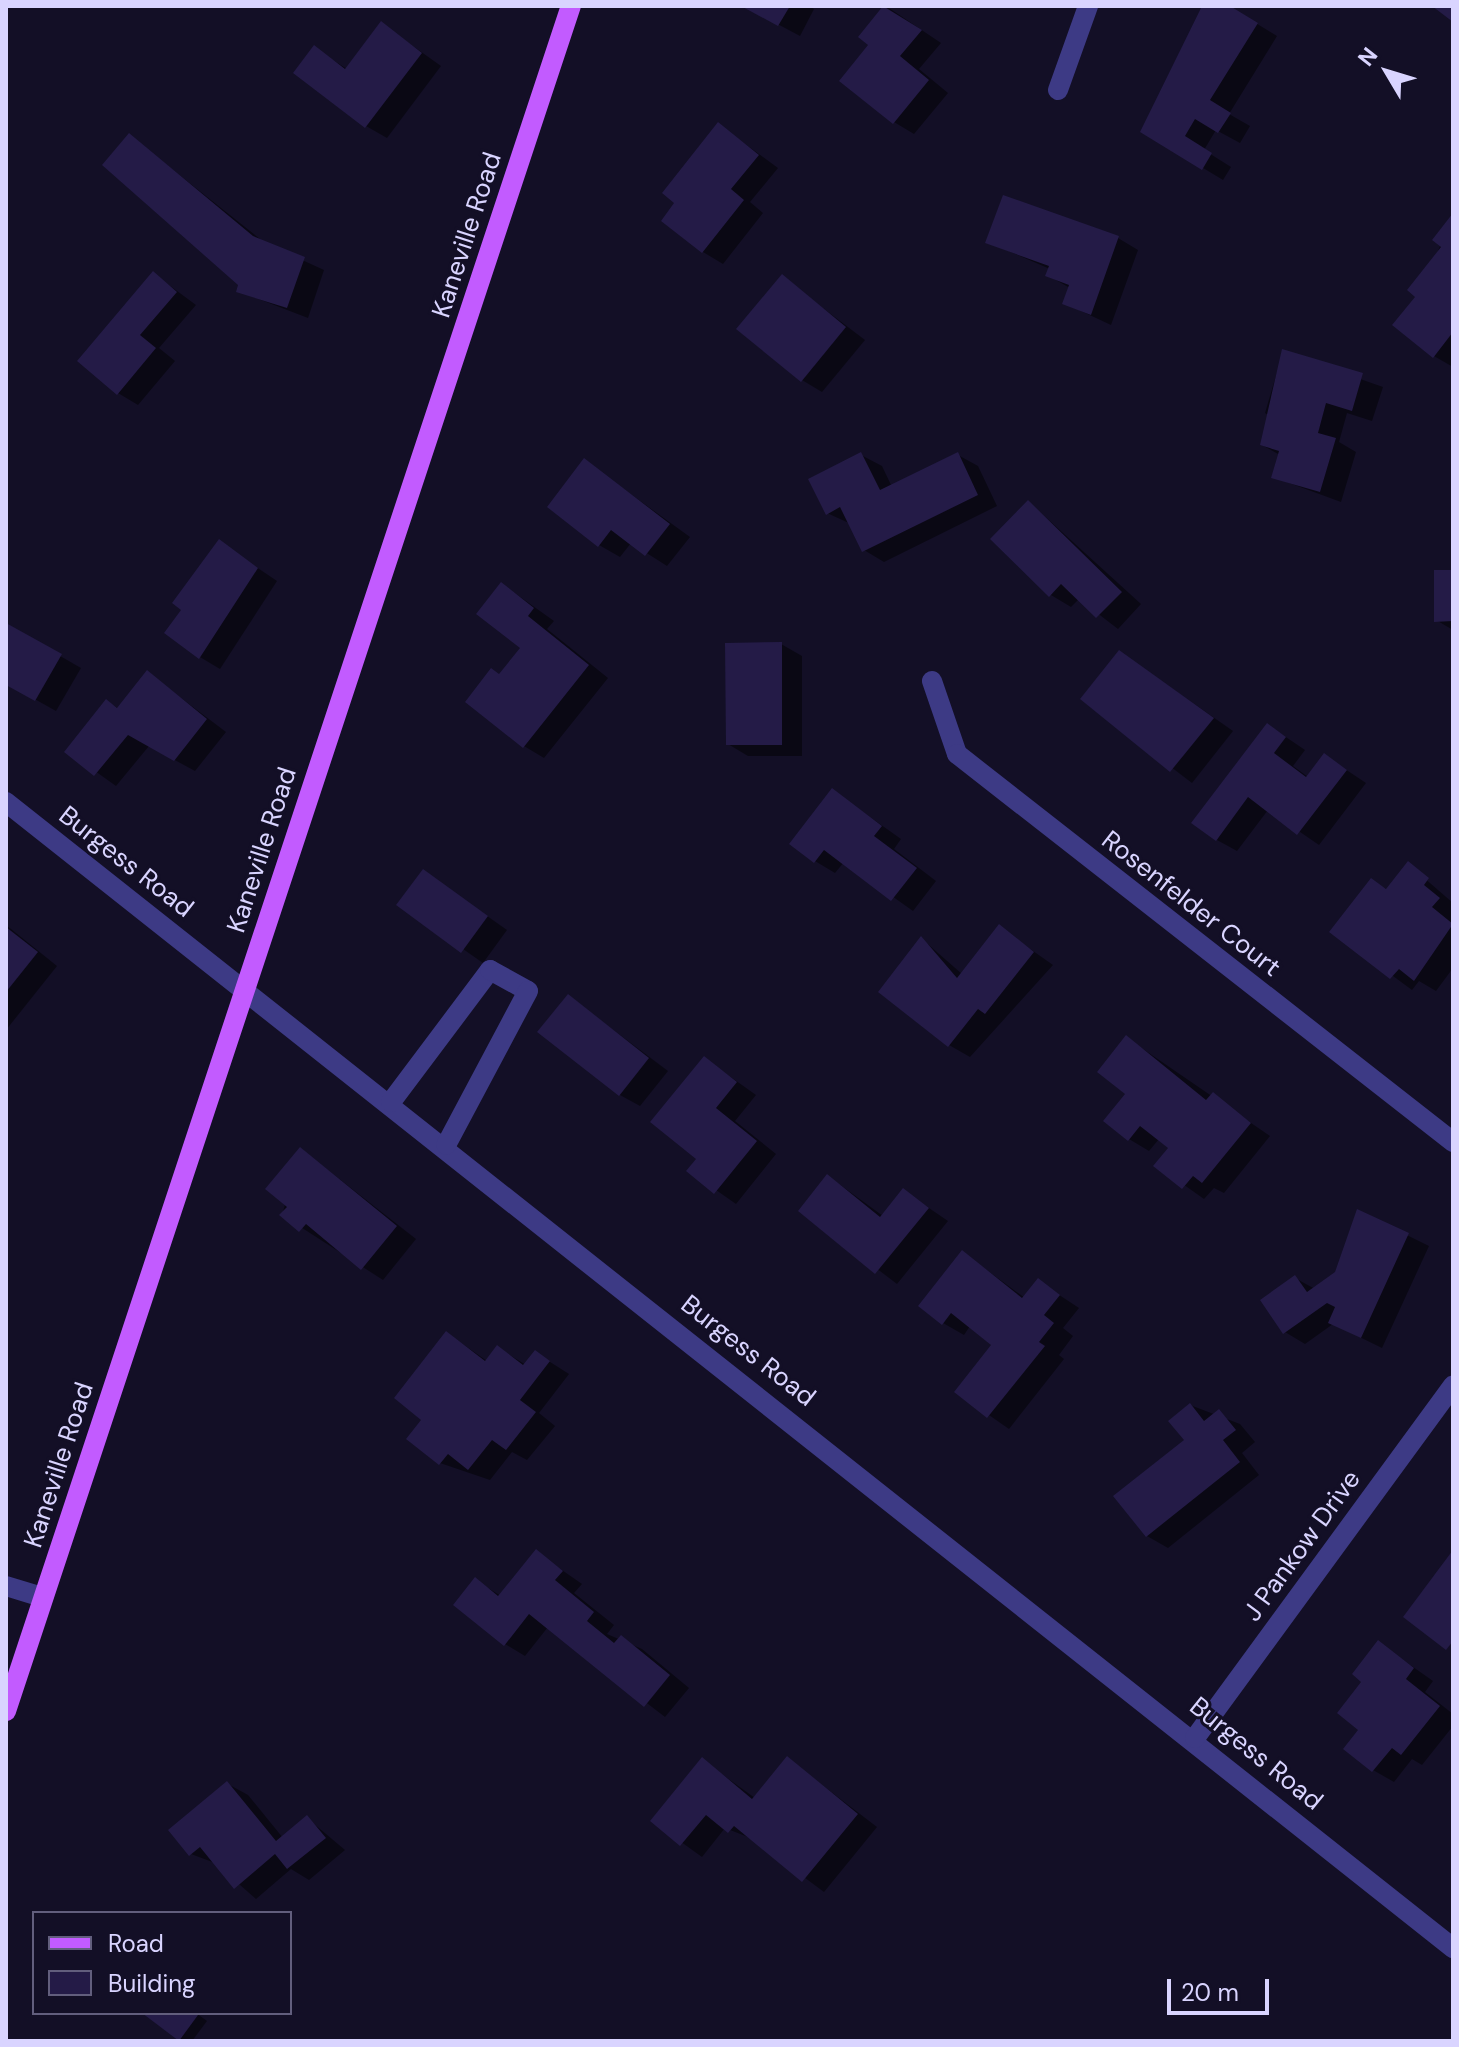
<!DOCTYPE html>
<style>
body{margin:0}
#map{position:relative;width:1459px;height:2047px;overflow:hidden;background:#130f26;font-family:"DM Sans",sans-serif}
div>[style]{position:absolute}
.shadow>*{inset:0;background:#0007}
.building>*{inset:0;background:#241b47}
.minor>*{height:20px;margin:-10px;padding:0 10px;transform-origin:10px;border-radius:10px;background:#3d3a85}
.major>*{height:20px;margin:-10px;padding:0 10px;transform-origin:10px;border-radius:10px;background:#c25bff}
span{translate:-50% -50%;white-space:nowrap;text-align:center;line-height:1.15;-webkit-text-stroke:6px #130f26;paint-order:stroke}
.street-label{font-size:26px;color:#d9d4ff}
.frame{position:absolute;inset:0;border:8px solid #d9d4ff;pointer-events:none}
.legend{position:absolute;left:32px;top:1911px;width:260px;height:104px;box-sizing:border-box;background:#130f26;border:2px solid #625e7d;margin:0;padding:10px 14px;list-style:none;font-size:24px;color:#d9d4ff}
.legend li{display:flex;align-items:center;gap:16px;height:40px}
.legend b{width:40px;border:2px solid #625e7d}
.north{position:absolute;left:1347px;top:32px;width:80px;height:80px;-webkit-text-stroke:6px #130f26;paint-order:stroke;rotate:308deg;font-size:22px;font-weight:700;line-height:32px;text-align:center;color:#d9d4ff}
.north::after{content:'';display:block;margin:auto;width:28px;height:36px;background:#d9d4ff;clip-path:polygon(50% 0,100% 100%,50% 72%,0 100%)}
.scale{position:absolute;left:1167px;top:1979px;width:102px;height:36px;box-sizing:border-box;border:4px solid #d9d4ff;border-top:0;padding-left:10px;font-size:24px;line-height:28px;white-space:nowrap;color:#d9d4ff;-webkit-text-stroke:6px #130f26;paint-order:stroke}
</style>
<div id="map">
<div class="shadow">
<div style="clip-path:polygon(744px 6px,809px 6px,814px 9px,800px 36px)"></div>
<div style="clip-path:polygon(886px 6px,941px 43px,919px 69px,948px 93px,914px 134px,894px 122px,871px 45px,861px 36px)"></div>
<div style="clip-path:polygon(1206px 6px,1228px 6px,1277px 36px,1229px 114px,1250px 126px,1240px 143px,1216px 130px,1204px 150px,1231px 167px,1223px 180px,1142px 131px)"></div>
<div style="clip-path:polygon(382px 24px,441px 66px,387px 138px,366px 126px,314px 48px,347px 69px)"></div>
<div style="clip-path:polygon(719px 125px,778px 168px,750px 202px,763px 213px,723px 264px,703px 252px,677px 203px)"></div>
<div style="clip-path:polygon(129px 135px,265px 243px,324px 270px,308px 318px,238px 291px,241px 284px)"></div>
<div style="clip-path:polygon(1453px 217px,1453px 367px,1434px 356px,1418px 296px)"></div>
<div style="clip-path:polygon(1118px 238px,1138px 250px,1111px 325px,1064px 303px,1070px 288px,1047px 275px,1050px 269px,988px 242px)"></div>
<div style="clip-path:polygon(154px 274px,196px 305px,159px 348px,175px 361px,138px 405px,118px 393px)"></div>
<div style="clip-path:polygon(782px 277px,865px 340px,822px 392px,802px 380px)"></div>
<div style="clip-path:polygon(1283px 352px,1383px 387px,1372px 421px,1347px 413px,1339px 442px,1356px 452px,1341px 502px,1273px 477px,1280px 455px,1262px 445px,1271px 417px,1265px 413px)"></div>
<div style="clip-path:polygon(861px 455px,882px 466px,892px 487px,958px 455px,978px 466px,997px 506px,884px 562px,864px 550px,851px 524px,827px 513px)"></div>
<div style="clip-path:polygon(585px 461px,690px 537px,667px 566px,631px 543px,620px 557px,599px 545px)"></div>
<div style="clip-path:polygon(1029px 502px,1141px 604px,1118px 629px,1079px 599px,1071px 607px,1051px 595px)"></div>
<div style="clip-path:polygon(219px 542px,277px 581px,220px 669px,200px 657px,184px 610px)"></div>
<div style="clip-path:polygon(1453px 572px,1453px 630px,1436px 620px)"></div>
<div style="clip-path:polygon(502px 584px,554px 621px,547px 629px,608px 678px,544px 758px,524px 746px,501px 676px,522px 648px)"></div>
<div style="clip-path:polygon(6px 625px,81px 668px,56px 711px,6px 683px)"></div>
<div style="clip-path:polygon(781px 644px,802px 656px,802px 756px,748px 756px,728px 744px)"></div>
<div style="clip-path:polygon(1120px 652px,1233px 731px,1192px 783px,1082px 699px)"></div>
<div style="clip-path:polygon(148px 673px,226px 732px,195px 771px,149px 746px,116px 786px,67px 751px,107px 701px,119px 709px)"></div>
<div style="clip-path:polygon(1268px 725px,1305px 750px,1293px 766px,1308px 777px,1324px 755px,1366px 783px,1319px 845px,1268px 810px,1237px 851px,1217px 840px)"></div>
<div style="clip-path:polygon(832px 790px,901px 839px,894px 849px,936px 881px,913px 911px,844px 862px,835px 873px,815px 861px)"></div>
<div style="clip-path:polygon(1408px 864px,1453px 903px,1453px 968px,1436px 991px,1419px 981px,1412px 990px,1332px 931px,1372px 881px,1388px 890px)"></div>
<div style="clip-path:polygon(423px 871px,507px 930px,483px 963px,399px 904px)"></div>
<div style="clip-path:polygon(6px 925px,57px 966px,6px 1030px)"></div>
<div style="clip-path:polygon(999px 927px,1053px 965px,970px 1057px,949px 1045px,922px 939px,962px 974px)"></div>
<div style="clip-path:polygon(568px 996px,668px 1071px,640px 1106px,620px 1095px)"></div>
<div style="clip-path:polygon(1127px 1038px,1270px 1136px,1224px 1193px,1214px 1188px,1204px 1199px,1156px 1165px,1170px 1148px,1159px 1139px,1149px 1151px,1129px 1139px)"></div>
<div style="clip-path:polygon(704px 1058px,756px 1095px,735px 1121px,776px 1154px,736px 1204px,689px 1171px,699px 1159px)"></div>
<div style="clip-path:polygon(301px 1149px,416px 1239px,383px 1280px,282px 1215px)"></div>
<div style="clip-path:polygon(828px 1176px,883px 1216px,904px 1191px,948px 1221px,897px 1284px,800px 1210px)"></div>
<div style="clip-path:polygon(1358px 1211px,1429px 1246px,1382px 1348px,1333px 1324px,1305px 1344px,1285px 1332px,1295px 1278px,1315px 1289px,1337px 1274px)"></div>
<div style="clip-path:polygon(962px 1252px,1025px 1298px,1038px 1281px,1079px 1308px,1063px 1328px,1073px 1336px,1059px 1355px,1064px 1359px,1009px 1429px,956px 1392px,994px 1345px,970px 1326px,964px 1335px,943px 1323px)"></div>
<div style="clip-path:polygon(447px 1333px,487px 1361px,498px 1348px,526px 1365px,536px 1353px,569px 1374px,539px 1413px,555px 1426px,527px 1460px,512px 1452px,490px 1480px,440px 1463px,424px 1420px)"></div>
<div style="clip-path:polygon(1190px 1405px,1240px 1424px,1255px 1442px,1242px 1453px,1259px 1475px,1168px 1548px,1147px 1536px,1187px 1440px)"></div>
<div style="clip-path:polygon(536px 1552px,582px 1584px,574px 1593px,614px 1625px,607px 1634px,642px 1649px,689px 1688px,665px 1717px,548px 1627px,525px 1656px,505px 1644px,475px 1580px,501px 1596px)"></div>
<div style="clip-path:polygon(1379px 1643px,1433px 1681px,1425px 1692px,1453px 1714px,1453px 1726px,1422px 1765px,1412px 1759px,1394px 1782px,1373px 1770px,1364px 1682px)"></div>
<div style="clip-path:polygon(788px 1759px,877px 1827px,824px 1892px,753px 1839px,725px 1828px,702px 1857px,652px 1821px,702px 1760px,755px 1798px)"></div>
<div style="clip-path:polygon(228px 1784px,248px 1795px,283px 1838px,307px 1818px,345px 1850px,309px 1880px,291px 1869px,256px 1899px,215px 1863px,191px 1854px)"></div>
<div style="clip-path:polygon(145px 2013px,196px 2013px,207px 2021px,192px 2041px,183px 2041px)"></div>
</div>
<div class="building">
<div style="clip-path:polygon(741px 6px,790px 6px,778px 26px)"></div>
<div style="clip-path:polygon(883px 6px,922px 30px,900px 56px,929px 80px,893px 124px,839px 81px,868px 45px,858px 37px)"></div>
<div style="clip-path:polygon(1202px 6px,1230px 6px,1258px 23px,1210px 100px,1231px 113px,1218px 133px,1195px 119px,1185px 136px,1212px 153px,1202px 170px,1140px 132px)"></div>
<div style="clip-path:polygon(1432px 6px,1453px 6px,1453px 22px)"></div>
<div style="clip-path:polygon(381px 21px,422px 53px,365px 128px,293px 73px,314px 45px,345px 69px)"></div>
<div style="clip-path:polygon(718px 122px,759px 155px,731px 189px,744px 200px,702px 253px,661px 221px,674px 203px,662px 193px)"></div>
<div style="clip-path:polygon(129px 133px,253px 236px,305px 257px,287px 308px,236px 292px,238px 285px,102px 165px)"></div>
<div style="clip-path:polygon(1003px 195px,1119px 236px,1091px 315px,1062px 304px,1069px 285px,1045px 276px,1049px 266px,985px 243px)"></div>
<div style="clip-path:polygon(1453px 213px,1453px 332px,1433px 358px,1392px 325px,1415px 297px,1407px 290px,1441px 247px,1432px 240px)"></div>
<div style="clip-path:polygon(153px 271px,177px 292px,140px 335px,156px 348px,117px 395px,77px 361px)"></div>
<div style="clip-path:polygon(782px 274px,846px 327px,801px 382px,736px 329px)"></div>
<div style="clip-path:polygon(1282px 349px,1363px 373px,1352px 411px,1326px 403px,1318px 433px,1336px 438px,1320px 492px,1271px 478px,1279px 451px,1260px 445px)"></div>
<div style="clip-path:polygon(861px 452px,880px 490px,958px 452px,978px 495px,862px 552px,840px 507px,826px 515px,808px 479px)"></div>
<div style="clip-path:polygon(584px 458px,670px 524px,645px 556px,611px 530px,598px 547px,547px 507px)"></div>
<div style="clip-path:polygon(1028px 500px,1122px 592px,1096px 618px,1061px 584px,1049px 597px,990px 539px)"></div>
<div style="clip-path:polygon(219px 539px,258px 568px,199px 659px,164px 633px,181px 610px,172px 603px)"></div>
<div style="clip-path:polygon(1434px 570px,1453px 570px,1453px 621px,1434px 622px)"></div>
<div style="clip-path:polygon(501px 582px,534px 608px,528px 616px,589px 665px,523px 748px,465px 702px,491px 668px,499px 674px,520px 648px,476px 614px)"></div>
<div style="clip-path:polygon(6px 623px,62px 654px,35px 701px,6px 685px)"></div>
<div style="clip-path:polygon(782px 642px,782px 745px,726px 745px,725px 643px)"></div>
<div style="clip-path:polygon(1119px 650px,1214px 718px,1170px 772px,1080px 699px)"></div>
<div style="clip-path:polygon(147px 670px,207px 719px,174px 761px,128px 735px,94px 776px,64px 752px,106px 699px,117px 708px)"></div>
<div style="clip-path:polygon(1267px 723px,1286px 737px,1274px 753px,1306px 777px,1324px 753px,1347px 770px,1297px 835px,1248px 797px,1216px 841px,1191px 823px)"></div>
<div style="clip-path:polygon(832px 788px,882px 826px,874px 836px,917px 868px,891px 901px,824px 850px,814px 863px,789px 844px)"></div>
<div style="clip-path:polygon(1408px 861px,1429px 878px,1424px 885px,1440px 898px,1432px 907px,1453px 924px,1414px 981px,1399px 969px,1390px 979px,1329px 932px,1371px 878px,1386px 889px)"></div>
<div style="clip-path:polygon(423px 869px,488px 916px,461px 953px,396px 905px)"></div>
<div style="clip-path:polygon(999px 924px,1034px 952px,985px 1014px,978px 1009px,948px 1047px,878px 992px,921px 936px,957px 978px)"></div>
<div style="clip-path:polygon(6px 927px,38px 952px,6px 992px)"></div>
<div style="clip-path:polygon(568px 994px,649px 1058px,619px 1096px,537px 1032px)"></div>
<div style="clip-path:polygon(1126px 1035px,1206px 1100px,1213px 1092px,1251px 1123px,1202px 1183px,1193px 1176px,1182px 1189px,1153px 1166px,1168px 1148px,1140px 1126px,1128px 1141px,1103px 1121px,1125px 1094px,1097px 1072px)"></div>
<div style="clip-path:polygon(704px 1056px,737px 1082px,716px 1108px,757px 1141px,714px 1194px,686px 1171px,696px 1159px,650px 1122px)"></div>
<div style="clip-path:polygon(300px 1147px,397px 1226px,361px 1270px,306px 1224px,299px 1232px,279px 1215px,287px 1207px,265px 1189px)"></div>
<div style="clip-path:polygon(827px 1174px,880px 1217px,903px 1188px,929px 1208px,875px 1274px,798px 1211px)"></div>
<div style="clip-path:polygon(1357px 1209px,1409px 1233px,1361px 1338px,1328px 1323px,1335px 1307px,1327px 1303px,1283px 1334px,1260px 1300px,1295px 1275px,1307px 1292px,1335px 1272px)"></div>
<div style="clip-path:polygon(962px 1250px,1022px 1298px,1038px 1278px,1060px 1295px,1044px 1315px,1054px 1323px,1039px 1342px,1045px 1346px,987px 1418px,954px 1392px,991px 1345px,951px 1313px,942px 1325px,918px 1306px)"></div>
<div style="clip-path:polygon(446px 1331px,485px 1361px,497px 1345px,523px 1365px,535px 1350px,550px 1361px,520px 1400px,536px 1412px,506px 1450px,492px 1440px,468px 1470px,448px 1454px,439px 1465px,406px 1439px,421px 1420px,394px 1398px)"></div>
<div style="clip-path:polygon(1190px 1403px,1204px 1421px,1219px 1409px,1236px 1430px,1223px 1440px,1240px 1462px,1146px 1537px,1113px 1496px,1184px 1440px,1168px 1421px)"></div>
<div style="clip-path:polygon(536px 1549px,563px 1571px,555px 1580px,594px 1612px,587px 1621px,614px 1643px,621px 1635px,670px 1675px,644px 1707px,529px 1614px,504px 1646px,453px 1605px,475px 1577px,498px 1596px)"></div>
<div style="clip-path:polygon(1453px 1550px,1453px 1641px,1446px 1650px,1403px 1617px)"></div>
<div style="clip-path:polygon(1378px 1640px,1414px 1668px,1406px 1679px,1440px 1706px,1401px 1755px,1392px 1748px,1372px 1772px,1343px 1749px,1358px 1730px,1337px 1713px,1361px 1682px,1352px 1674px)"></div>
<div style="clip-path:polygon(787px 1756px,858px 1814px,802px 1882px,734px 1826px,728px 1833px,706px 1815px,680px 1846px,650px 1821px,702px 1757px,752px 1799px)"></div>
<div style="clip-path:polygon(227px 1781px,276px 1841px,307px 1815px,326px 1838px,287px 1869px,275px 1854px,234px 1889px,200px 1847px,189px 1856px,168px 1830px)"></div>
<div style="clip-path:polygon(142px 2013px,196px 2013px,198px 2015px,179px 2041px)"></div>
</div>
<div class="minor">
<div style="left:1058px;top:90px;width:89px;rotate:-70.3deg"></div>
<div style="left:932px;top:681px;width:77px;rotate:71.1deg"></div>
<div style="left:957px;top:754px;width:630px;rotate:38.03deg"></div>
<div style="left:6px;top:802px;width:1846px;rotate:38.38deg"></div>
<div style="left:391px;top:1102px;width:165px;rotate:-53.1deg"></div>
<div style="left:490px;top:970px;width:43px;rotate:28.9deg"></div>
<div style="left:528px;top:991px;width:174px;rotate:118deg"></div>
<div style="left:6px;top:1586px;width:39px;rotate:17deg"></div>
<div style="left:1195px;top:1738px;width:437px;rotate:-53.8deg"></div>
</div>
<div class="major">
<div style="left:6px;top:1711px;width:1796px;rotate:-71.67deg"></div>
</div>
<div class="street-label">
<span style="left:467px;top:235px;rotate:-72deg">Kaneville Road</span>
<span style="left:262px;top:850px;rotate:-72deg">Kaneville Road</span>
<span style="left:126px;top:862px;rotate:38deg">Burgess Road</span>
<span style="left:1191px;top:904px;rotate:38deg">Rosenfelder Court</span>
<span style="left:748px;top:1351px;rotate:38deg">Burgess Road</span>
<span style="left:59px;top:1465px;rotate:-72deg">Kaneville Road</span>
<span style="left:1302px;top:1546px;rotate:-54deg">J Pankow Drive</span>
<span style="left:1256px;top:1754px;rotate:39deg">Burgess Road</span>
</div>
<div class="frame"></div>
<ul class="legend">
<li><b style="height:10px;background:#c25bff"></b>Road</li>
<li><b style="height:22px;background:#241b47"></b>Building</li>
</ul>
<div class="north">N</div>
<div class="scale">20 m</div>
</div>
